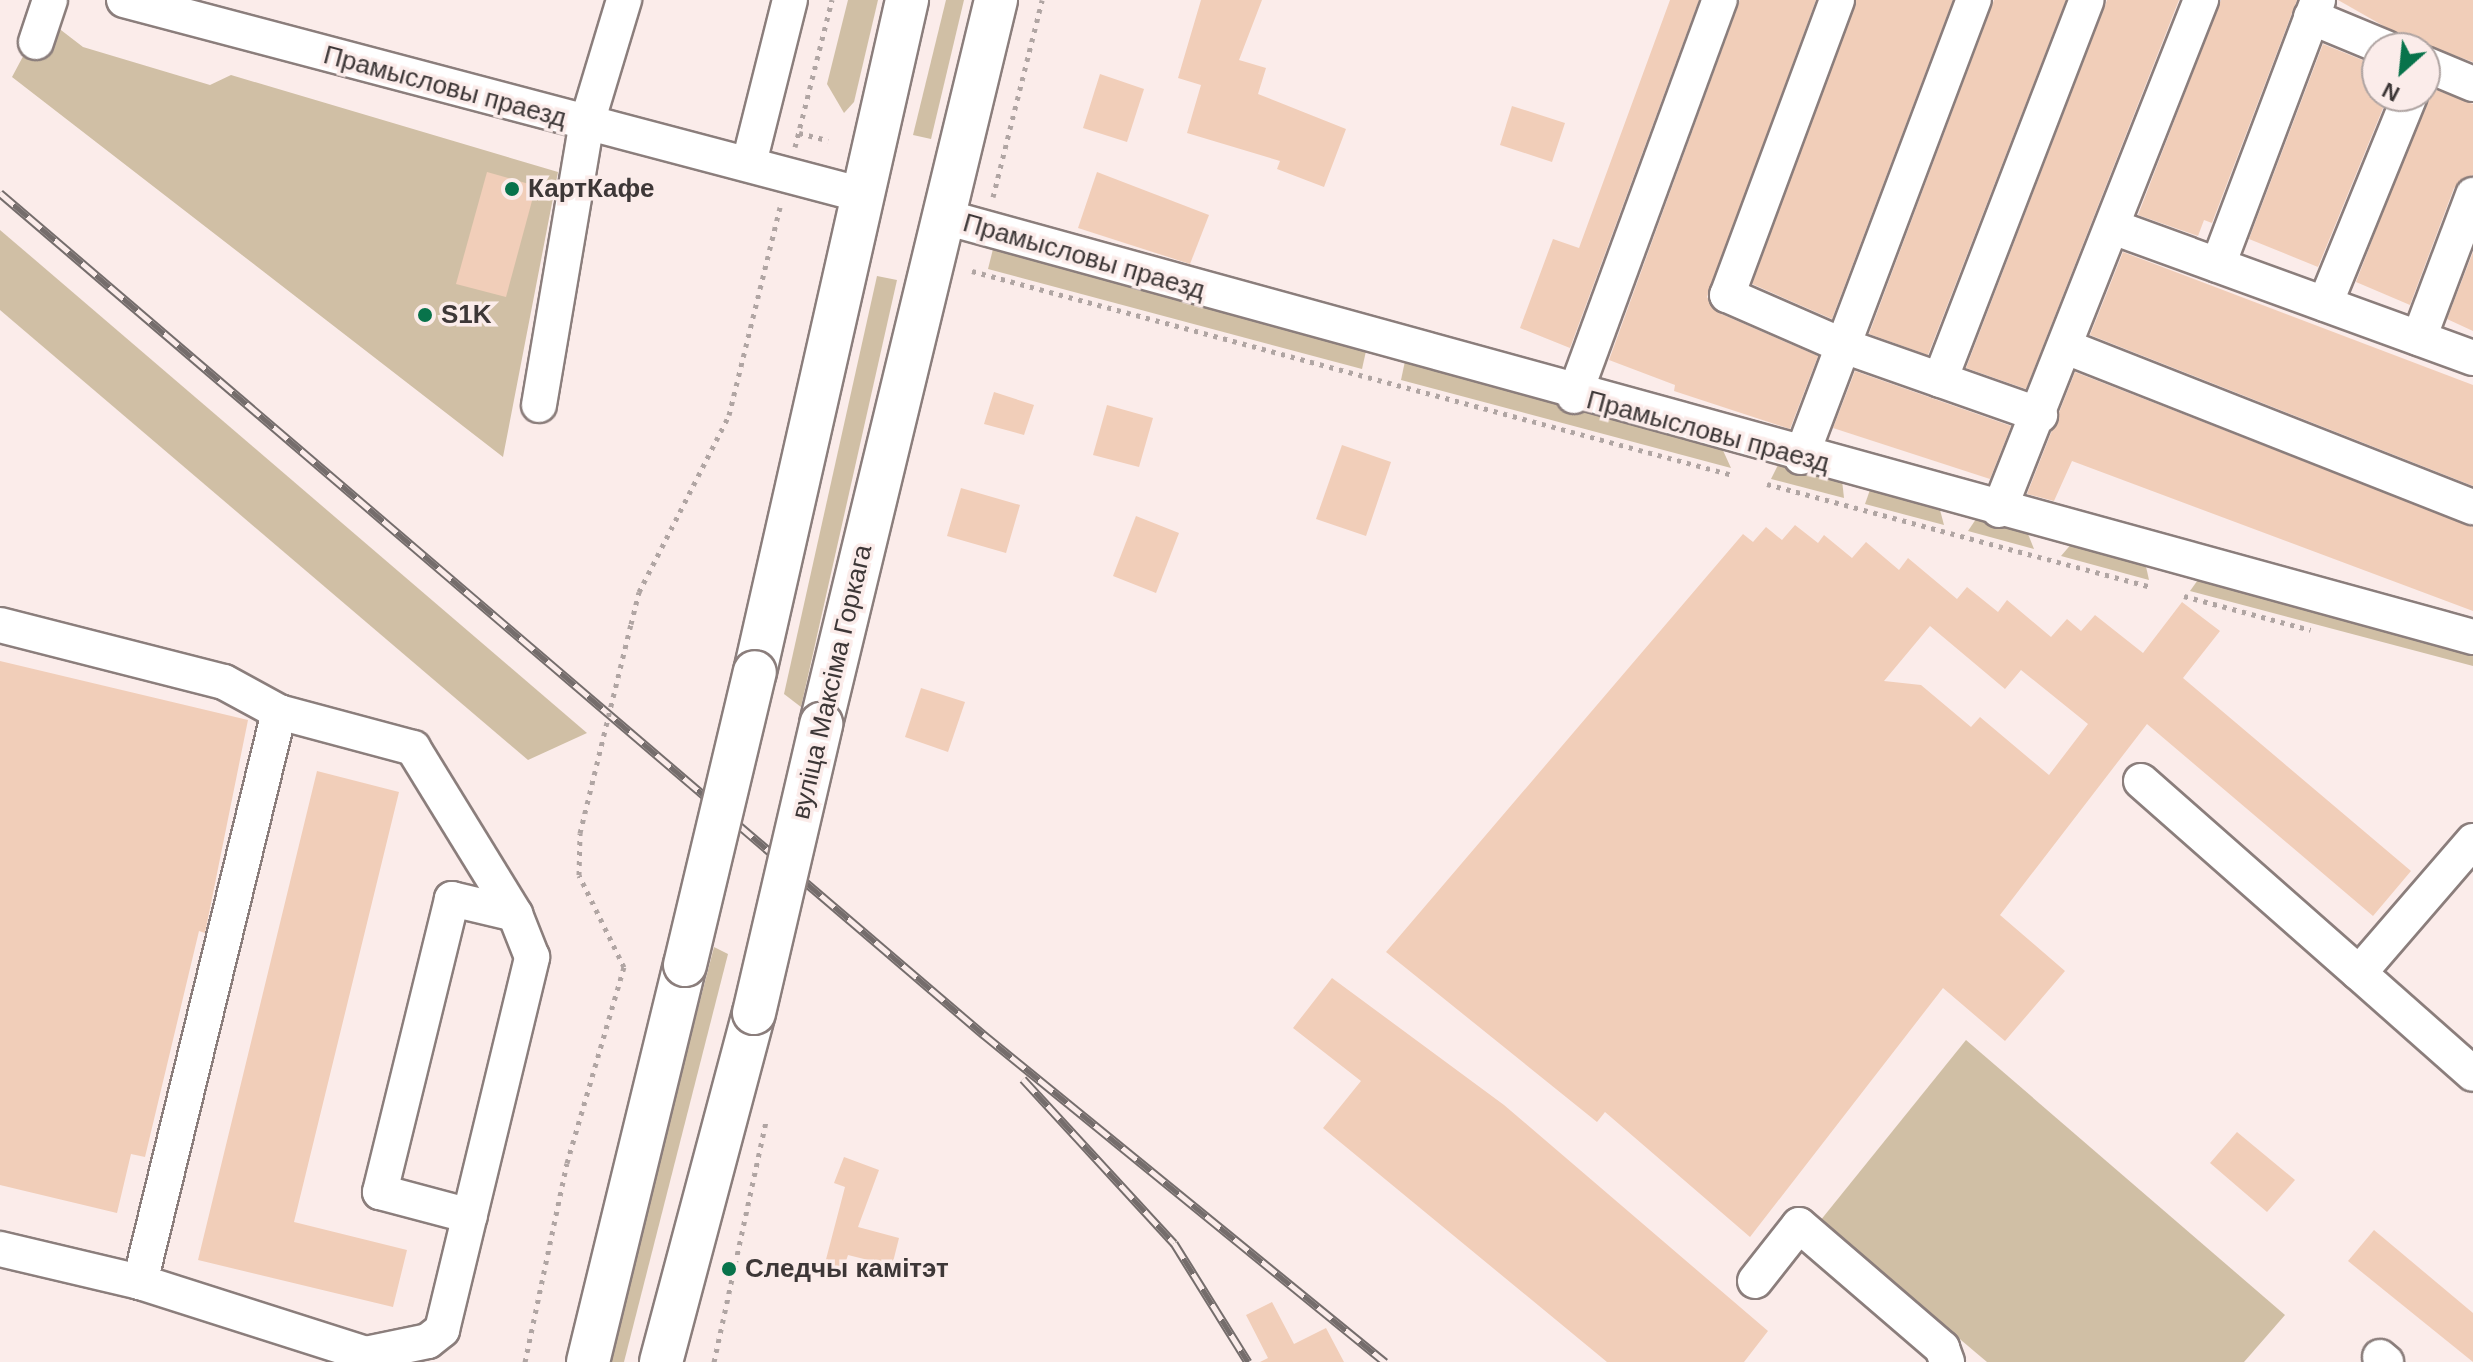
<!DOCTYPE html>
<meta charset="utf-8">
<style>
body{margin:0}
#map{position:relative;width:2473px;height:1362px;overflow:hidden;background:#fbecea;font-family:Arial,sans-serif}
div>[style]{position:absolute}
.green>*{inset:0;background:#d0bfa5}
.building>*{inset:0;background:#f1ceb9}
.path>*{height:5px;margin-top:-2.5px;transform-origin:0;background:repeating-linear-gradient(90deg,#b0a5a3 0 4px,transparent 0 10px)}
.roads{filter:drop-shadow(2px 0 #8b7e7c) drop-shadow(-2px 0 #8b7e7c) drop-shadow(0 2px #8b7e7c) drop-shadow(0 -2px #8b7e7c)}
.minor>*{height:34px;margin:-17px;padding:0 17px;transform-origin:17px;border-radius:17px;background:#fff}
.major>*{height:42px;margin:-21px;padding:0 21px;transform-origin:21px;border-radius:21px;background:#fff}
.rail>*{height:9px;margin-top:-4.5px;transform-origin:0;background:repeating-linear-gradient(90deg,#fbecea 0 18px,#756d6c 0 36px);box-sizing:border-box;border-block:2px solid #756d6c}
.path-bridge>*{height:5px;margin-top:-2.5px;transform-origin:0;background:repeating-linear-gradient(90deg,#b0a5a3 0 4px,transparent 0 10px)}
.bridges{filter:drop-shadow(2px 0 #8b7e7c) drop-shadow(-2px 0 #8b7e7c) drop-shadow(0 2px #8b7e7c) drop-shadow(0 -2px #8b7e7c)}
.major-bridge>*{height:42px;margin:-21px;padding:0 21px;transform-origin:21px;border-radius:21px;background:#fff}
.dots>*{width:22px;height:22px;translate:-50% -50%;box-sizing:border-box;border:4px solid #fbecea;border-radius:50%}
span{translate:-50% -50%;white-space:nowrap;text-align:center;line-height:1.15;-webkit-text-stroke:7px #fbecea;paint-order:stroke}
.street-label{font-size:26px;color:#3d3737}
.poi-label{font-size:26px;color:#3d3737;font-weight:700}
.left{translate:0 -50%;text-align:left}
.north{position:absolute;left:2361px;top:32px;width:80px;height:80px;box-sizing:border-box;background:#fbecea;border:2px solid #afa4a2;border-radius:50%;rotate:207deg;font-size:22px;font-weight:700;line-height:32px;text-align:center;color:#3d3737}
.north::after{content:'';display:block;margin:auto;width:28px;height:36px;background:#08734b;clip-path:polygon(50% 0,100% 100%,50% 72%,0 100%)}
</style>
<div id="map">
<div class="green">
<div style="clip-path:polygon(848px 0,878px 0,854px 102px,844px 113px,827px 84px)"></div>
<div style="clip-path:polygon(946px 0,964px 0,931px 139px,913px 135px)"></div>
<div style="clip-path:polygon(44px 17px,83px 47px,210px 85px,231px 75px,558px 172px,503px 457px,12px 77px)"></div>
<div style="clip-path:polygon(0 230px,34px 259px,587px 733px,528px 760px,0 310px)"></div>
<div style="clip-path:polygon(993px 249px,1366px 351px,1362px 369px,988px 269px)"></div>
<div style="clip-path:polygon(877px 276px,897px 280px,801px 707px,784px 694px)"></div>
<div style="clip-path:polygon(1405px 361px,1721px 446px,1731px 468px,1401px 380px)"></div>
<div style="clip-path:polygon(1779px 463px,1842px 480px,1844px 498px,1771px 479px)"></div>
<div style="clip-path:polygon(1871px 487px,1939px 506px,1944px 525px,1865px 504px)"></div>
<div style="clip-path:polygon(1978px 516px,2026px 529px,2034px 549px,1968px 531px)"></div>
<div style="clip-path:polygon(2073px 542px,2145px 562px,2149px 580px,2061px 556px)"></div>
<div style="clip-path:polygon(2200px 577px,2473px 650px,2473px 666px,2190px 591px)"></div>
<div style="clip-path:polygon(714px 947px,728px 954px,624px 1362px,606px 1362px)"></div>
<div style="clip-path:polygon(1966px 1040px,2285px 1315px,2244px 1362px,1987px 1362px,1820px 1221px)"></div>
</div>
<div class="building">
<div style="clip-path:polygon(1201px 0,1262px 0,1239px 60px,1266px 68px,1258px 94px,1346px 129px,1324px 187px,1277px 169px,1280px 161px,1187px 133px,1201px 85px,1178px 78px)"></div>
<div style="clip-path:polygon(1670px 0,1699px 0,1570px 348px,1520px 328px,1553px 239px,1579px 248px)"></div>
<div style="clip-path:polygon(1740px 0,1816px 0,1707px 297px,1719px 313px,1818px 356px,1790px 429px,1674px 391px,1675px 385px,1609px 360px)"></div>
<div style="clip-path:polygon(1856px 0,1953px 0,1832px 319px,1752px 284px)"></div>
<div style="clip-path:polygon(1994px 0,2066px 0,1928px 355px,1869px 334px)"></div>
<div style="clip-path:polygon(2107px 0,2179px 0,2026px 389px,1966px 368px)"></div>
<div style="clip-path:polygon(2221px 0,2297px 0,2212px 223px,2204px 220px,2198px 236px,2138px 215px)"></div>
<div style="clip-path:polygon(2338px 0,2473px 0,2473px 62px,2403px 37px)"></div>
<div style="clip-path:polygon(2323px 44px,2377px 66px,2377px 96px,2388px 96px,2318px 267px,2249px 239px)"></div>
<div style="clip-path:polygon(1100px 74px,1144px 89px,1127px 142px,1083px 128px)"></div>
<div style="clip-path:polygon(2431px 88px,2473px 104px,2473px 175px,2454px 188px,2410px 305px,2356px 282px)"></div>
<div style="clip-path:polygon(1512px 106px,1565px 123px,1552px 162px,1500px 145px)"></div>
<div style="clip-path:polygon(487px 172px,536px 186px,506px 297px,456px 284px)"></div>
<div style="clip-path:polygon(1097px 172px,1209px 215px,1190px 264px,1078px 228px)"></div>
<div style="clip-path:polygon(2123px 252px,2473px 385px,2473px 486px,2090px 335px)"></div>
<div style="clip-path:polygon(2473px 252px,2473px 331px,2447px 319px)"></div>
<div style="clip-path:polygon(1855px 371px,2011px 426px,1990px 479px,1833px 428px)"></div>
<div style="clip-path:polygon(2075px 372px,2473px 527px,2473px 611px,2072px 461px,2054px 501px,2027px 494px)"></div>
<div style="clip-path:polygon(994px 392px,1034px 405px,1024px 435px,984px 424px)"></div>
<div style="clip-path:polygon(1107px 405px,1153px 418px,1139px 467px,1093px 455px)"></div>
<div style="clip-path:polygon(1342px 445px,1391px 462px,1366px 536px,1316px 519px)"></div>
<div style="clip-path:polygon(961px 488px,1020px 505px,1006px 553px,947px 536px)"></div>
<div style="clip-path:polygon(1136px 516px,1179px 533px,1156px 593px,1113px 576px)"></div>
<div style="clip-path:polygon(evenodd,1795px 525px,1818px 543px,1824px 535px,1852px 558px,1866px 542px,1899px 570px,1908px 558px,1957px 599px,1967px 587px,1998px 612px,2007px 600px,2051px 637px,2067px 619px,2081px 631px,2095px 615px,2143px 653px,2182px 602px,2220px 631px,2183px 678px,2411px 871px,2373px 916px,2147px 724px,2000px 915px,2065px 971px,2005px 1041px,1943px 988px,1750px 1237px,1605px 1112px,1597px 1122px,1386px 952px,1743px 534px,1753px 542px,1766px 527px,1782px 540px,1795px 525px,1930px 626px,2005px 689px,2021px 670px,2088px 724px,2049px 775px,1980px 717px,1971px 727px,1921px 685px,1884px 681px,1930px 626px)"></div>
<div style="clip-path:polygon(0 661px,248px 720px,205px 933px,199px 931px,145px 1157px,131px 1154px,117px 1213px,0 1185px)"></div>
<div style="clip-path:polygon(921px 688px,965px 702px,948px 752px,905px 737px)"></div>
<div style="clip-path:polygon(317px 771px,399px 792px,294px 1222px,407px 1250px,393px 1307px,198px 1260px)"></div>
<div style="clip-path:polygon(1332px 978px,1504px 1105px,1768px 1331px,1744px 1362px,1607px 1362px,1323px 1128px,1361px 1081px,1293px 1028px)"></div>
<div style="clip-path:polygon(2237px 1132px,2295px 1180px,2267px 1212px,2210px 1163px)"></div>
<div style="clip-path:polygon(844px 1157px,879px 1170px,858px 1227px,899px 1238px,892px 1266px,848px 1255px,842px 1273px,824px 1267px,845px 1187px,834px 1183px)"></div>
<div style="clip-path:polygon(2374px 1230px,2473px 1313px,2473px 1362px,2348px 1261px)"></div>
<div style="clip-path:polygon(1272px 1302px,1294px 1344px,1326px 1328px,1344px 1362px,1260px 1362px,1268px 1358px,1246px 1315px)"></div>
</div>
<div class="path">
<div style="left:799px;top:133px;width:30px;rotate:14deg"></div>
<div style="left:795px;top:147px;width:152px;rotate:-75.9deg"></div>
<div style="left:993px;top:197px;width:203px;rotate:-76deg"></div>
<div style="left:972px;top:271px;width:788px;rotate:15.01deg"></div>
<div style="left:1767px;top:484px;width:398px;rotate:15deg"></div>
<div style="left:2184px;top:596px;width:131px;rotate:15deg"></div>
<div style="left:631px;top:624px;width:33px;rotate:-76deg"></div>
<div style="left:639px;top:592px;width:199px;rotate:-63deg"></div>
<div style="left:729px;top:415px;width:214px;rotate:-76.2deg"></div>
<div style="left:525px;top:1362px;width:203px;rotate:-78.1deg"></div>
<div style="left:567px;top:1163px;width:204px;rotate:-73.8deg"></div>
<div style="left:624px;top:967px;width:102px;rotate:-116.1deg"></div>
<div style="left:579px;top:875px;width:42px;rotate:-88.6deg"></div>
<div style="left:714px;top:1362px;width:247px;rotate:-77.8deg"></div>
</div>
<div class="roads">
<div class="minor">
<div style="left:124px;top:0;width:760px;rotate:14.79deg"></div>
<div style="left:1837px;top:0;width:315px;rotate:110.4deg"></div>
<div style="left:1727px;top:295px;width:128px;rotate:23.6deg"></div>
<div style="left:1844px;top:346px;width:208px;rotate:19.4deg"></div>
<div style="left:2311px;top:17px;width:81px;rotate:22.5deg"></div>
<div style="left:36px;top:42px;width:44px;rotate:-71.6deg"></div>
<div style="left:2425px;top:64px;width:52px;rotate:22.6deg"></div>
<div style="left:749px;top:163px;width:168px;rotate:-75.9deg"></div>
<div style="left:945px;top:217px;width:1585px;rotate:15.37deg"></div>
<div style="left:2113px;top:227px;width:383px;rotate:20deg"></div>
<div style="left:2218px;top:265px;width:283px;rotate:-69.3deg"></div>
<div style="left:2325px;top:304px;width:225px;rotate:-67.8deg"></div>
<div style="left:2419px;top:338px;width:153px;rotate:-69.3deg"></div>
<div style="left:2066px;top:347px;width:437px;rotate:21.5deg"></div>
<div style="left:1940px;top:380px;width:407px;rotate:-68.9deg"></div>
<div style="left:1574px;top:396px;width:422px;rotate:-69.8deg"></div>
<div style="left:539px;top:405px;width:283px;rotate:-80.4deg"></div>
<div style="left:586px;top:126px;width:132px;rotate:-73.2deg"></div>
<div style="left:1801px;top:457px;width:489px;rotate:-69.3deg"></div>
<div style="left:1999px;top:510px;width:549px;rotate:-68.39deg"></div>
<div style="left:0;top:625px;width:231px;rotate:14.3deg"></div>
<div style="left:224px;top:682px;width:63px;rotate:28.6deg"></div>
<div style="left:279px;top:712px;width:587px;rotate:103.7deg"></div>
<div style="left:279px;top:712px;width:139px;rotate:15deg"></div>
<div style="left:413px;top:748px;width:195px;rotate:58.4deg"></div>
<div style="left:2141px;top:781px;width:290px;rotate:41.4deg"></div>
<div style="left:2473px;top:841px;width:174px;rotate:130.8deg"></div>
<div style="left:2359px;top:973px;width:152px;rotate:41.5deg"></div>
<div style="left:0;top:1249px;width:144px;rotate:13.3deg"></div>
<div style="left:140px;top:1282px;width:237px;rotate:17.7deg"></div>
<div style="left:1755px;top:1281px;width:71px;rotate:-51.8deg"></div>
<div style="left:1799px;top:1225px;width:189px;rotate:40.7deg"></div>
<div style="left:1942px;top:1348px;width:15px;rotate:70deg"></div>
<div style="left:2380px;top:1357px;width:8px;rotate:40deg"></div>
<div style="left:364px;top:1362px;width:8px;rotate:-76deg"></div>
<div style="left:366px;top:1354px;width:63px;rotate:-11.8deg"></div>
<div style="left:428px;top:1341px;width:18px;rotate:-38deg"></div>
<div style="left:442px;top:1330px;width:384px;rotate:-76.4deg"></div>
<div style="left:532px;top:957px;width:46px;rotate:-111.6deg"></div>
<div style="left:515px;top:914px;width:65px;rotate:-166.6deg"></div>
<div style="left:452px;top:899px;width:302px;rotate:103.8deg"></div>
<div style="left:380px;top:1192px;width:93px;rotate:14.9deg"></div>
</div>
<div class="major">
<div style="left:755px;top:672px;width:689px;rotate:-77.25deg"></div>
<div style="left:821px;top:724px;width:745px;rotate:-76.41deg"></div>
<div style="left:588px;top:1362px;width:409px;rotate:-76.3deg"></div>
<div style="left:661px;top:1362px;width:361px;rotate:-75.1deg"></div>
</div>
</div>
<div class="rail">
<div style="left:0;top:193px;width:1294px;rotate:40.55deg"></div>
<div style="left:983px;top:1034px;width:519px;rotate:39.21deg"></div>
<div style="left:1023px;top:1079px;width:223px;rotate:47.4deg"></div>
<div style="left:1174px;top:1243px;width:140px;rotate:58.1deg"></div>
</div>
<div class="path-bridge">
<div style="left:580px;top:833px;width:215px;rotate:-76.3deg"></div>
</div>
<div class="bridges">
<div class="major-bridge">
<div style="left:685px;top:965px;width:301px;rotate:-76.6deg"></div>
<div style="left:754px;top:1013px;width:297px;rotate:-76.9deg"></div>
</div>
</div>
<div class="dots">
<div style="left:512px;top:189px;background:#08734b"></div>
<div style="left:425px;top:315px;background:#08734b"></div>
<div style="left:729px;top:1269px;background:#08734b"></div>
</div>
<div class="street-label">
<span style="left:445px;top:87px;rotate:15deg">Прамысловы праезд</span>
<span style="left:1084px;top:257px;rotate:16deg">Прамысловы праезд</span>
<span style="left:1708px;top:432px;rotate:15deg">Прамысловы праезд</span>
<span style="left:832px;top:682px;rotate:-77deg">вуліца Максіма Горкага</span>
</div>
<div class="poi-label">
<span class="left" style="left:528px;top:189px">КартКафе</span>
<span class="left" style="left:441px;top:315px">S1K</span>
<span class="left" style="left:745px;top:1269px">Следчы камітэт</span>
</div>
<div class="north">N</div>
</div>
